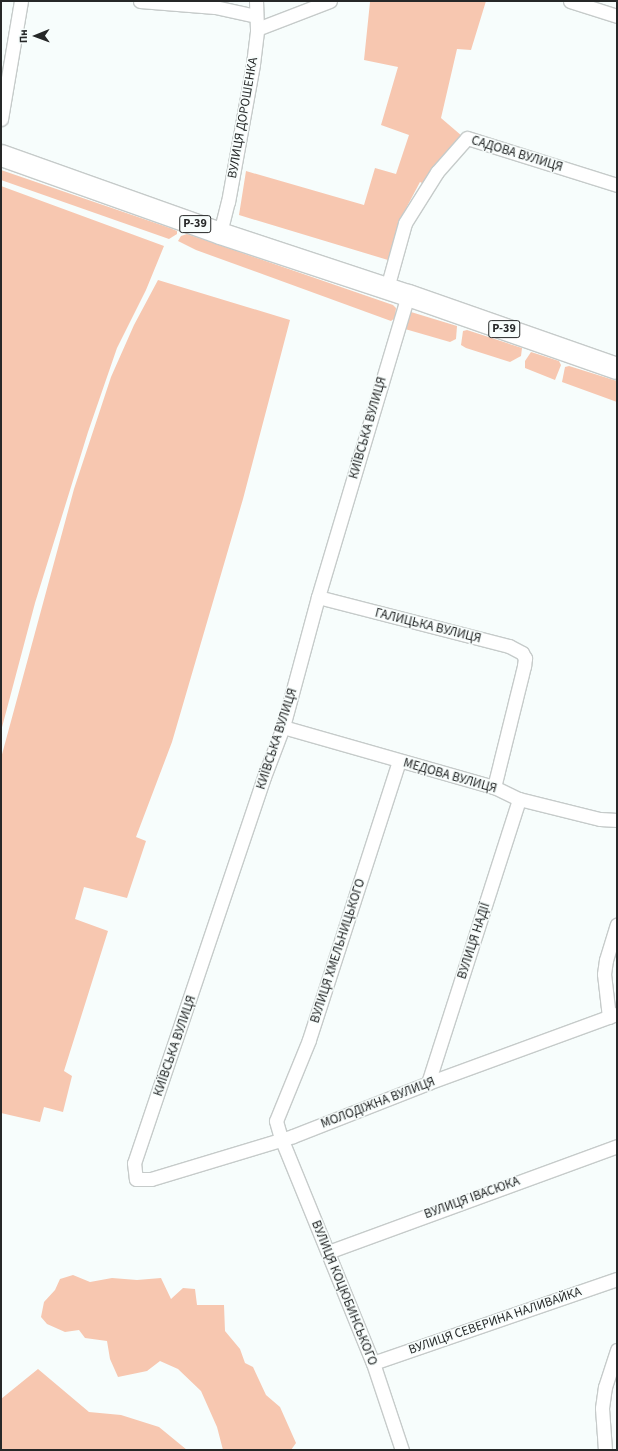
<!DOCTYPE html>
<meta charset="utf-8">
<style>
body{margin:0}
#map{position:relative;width:618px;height:1451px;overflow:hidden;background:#f7fdfc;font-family:"Source Sans 3",sans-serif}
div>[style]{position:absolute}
.green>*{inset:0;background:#f7c7b0}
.roads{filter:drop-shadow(1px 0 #c6cbca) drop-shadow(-1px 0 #c6cbca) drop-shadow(0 1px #c6cbca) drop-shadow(0 -1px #c6cbca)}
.street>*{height:13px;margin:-6.5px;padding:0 6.5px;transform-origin:6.5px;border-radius:6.5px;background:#fff}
.primary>*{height:21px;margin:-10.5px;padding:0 10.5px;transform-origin:10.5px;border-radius:10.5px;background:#fff}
span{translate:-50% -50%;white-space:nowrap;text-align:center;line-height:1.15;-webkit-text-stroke:3px #f7fdfc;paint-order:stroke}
.shield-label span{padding:1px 3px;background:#f7fdfc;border:1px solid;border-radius:3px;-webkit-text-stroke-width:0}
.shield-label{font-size:12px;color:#262828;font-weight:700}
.street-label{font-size:13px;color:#262828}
.frame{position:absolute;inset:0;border:2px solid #262828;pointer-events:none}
.north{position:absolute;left:16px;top:16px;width:40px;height:40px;-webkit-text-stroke:3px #f7fdfc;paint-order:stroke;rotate:269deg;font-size:11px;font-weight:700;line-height:16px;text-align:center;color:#262828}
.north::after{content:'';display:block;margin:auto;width:14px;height:18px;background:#262828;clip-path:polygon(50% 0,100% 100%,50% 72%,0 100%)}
</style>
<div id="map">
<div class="green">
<div style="clip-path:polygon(378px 1px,486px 1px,471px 50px,457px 49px,441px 118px,462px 136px,424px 184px,420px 182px,402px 216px,388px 260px,239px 215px,246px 171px,364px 205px,375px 168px,396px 174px,409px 135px,381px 125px,398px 67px,364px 60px,370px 2px)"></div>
<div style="clip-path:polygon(1px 170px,170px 228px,177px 231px,177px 234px,169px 239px,1px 180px)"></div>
<div style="clip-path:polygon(1px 186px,164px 246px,146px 290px,117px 348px,88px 432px,35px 603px,1px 731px)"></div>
<div style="clip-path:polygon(187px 234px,393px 305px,396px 308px,395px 318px,391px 321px,196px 250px,178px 241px,181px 236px)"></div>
<div style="clip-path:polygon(158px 280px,290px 320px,243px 499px,172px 742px,136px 837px,146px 841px,127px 898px,84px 887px,75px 919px,108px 931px,64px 1071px,72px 1076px,63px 1112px,44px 1107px,40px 1122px,1px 1113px,1px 758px,74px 489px,111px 377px,134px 325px)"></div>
<div style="clip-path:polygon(411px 312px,457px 326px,456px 339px,450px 342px,405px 329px,407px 314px)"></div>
<div style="clip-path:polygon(467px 330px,522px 348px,521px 356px,510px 362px,466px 348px,461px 345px,463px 331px)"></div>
<div style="clip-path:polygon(531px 352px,559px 361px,561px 365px,555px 380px,525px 368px,525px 361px)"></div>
<div style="clip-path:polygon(569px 366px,617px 381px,617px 402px,562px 382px,565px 367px)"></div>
<div style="clip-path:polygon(73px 1275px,90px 1282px,112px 1278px,137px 1280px,161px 1278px,171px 1299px,183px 1288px,195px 1289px,197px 1305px,224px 1305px,225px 1331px,240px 1349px,245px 1363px,253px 1367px,266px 1395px,280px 1407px,296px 1443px,291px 1450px,223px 1450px,217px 1427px,201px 1391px,178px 1369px,160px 1361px,147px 1371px,118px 1377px,110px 1359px,107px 1341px,85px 1338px,79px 1330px,65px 1332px,47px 1324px,41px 1317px,44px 1302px,55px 1290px,60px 1279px)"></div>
<div style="clip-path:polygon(38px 1369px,89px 1412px,121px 1415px,159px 1427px,187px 1450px,1px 1450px,1px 1399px)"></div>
</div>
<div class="roads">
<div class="street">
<div style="left:140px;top:1px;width:75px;rotate:4.6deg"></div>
<div style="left:215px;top:7px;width:42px;rotate:12.4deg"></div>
<div style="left:570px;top:1px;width:49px;rotate:17.7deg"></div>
<div style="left:257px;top:29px;width:78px;rotate:-21deg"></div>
<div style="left:1px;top:119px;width:120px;rotate:-80.4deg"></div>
<div style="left:220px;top:233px;width:32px;rotate:-76deg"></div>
<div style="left:228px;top:202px;width:140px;rotate:-79.7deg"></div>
<div style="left:253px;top:64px;width:35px;rotate:-83deg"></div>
<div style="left:257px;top:29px;width:28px;rotate:-92deg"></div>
<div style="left:387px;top:288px;width:67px;rotate:-74.5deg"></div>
<div style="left:405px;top:223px;width:60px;rotate:-57.9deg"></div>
<div style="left:437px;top:172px;width:45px;rotate:-48.6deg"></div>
<div style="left:467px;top:138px;width:157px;rotate:17.4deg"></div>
<div style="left:408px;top:295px;width:315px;rotate:106.6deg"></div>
<div style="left:318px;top:597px;width:135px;rotate:105.1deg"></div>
<div style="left:283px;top:727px;width:53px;rotate:110.8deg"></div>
<div style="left:264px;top:777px;width:407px;rotate:108.6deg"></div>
<div style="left:134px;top:1163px;width:16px;rotate:83deg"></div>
<div style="left:136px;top:1179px;width:15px"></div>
<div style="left:151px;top:1179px;width:148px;rotate:-16.8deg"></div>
<div style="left:293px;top:1136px;width:145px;rotate:-21.4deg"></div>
<div style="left:428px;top:1083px;width:201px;rotate:-20.1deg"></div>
<div style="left:318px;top:597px;width:197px;rotate:14.4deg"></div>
<div style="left:509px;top:646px;width:15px;rotate:28deg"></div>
<div style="left:522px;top:653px;width:6px;rotate:59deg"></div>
<div style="left:525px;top:658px;width:8px;rotate:97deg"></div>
<div style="left:524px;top:666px;width:125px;rotate:103.9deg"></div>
<div style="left:283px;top:727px;width:219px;rotate:15.9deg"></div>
<div style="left:494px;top:787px;width:28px;rotate:26deg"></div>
<div style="left:519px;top:799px;width:83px;rotate:13.9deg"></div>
<div style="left:600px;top:819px;width:17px;rotate:3deg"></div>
<div style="left:399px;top:761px;width:293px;rotate:107.9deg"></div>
<div style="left:309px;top:1040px;width:87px;rotate:112.2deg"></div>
<div style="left:276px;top:1121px;width:18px;rotate:74deg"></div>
<div style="left:281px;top:1138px;width:243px;rotate:67.8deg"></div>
<div style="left:373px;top:1363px;width:92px;rotate:71.6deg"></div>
<div style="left:609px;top:1017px;width:43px;rotate:-96.6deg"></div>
<div style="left:604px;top:974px;width:14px;rotate:-82deg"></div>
<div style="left:606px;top:960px;width:37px;rotate:-73deg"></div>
<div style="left:428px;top:1083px;width:298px;rotate:-72.2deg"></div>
<div style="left:328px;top:1252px;width:308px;rotate:-20.1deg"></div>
<div style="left:373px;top:1363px;width:258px;rotate:-19deg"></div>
<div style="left:605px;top:1450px;width:42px;rotate:-94.1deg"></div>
<div style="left:602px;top:1408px;width:21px;rotate:-82deg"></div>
<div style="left:605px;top:1387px;width:39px;rotate:-72deg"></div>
</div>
<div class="primary">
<div style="left:1px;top:155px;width:232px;rotate:19.6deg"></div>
<div style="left:220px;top:233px;width:198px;rotate:18.3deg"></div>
<div style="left:408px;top:295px;width:221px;rotate:19.3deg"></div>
</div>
</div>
<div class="shield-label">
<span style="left:195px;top:224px">Р-39</span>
<span style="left:504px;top:329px">Р-39</span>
</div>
<div class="street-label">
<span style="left:243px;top:118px;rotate:-80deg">ВУЛИЦЯ ДОРОШЕНКА</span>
<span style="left:517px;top:154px;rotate:17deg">САДОВА ВУЛИЦЯ</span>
<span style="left:368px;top:428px;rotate:-74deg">КИЇВСЬКА ВУЛИЦЯ</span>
<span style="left:428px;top:626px;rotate:14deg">ГАЛИЦЬКА ВУЛИЦЯ</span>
<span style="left:277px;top:739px;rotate:-72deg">КИЇВСЬКА ВУЛИЦЯ</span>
<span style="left:450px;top:776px;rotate:16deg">МЕДОВА ВУЛИЦЯ</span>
<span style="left:474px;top:941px;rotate:-72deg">ВУЛИЦЯ НАДІЇ</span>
<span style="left:338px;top:951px;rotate:-72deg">ВУЛИЦЯ ХМЕЛЬНИЦЬКОГО</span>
<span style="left:175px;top:1046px;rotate:-71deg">КИЇВСЬКА ВУЛИЦЯ</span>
<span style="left:378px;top:1103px;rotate:-21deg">МОЛОДІЖНА ВУЛИЦЯ</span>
<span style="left:472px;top:1198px;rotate:-20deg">ВУЛИЦЯ ІВАСЮКА</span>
<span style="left:344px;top:1293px;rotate:68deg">ВУЛИЦЯ КОЦЮБИНСЬКОГО</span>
<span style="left:495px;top:1321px;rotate:-19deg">ВУЛИЦЯ СЕВЕРИНА НАЛИВАЙКА</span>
</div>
<div class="frame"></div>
<div class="north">Пн</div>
</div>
